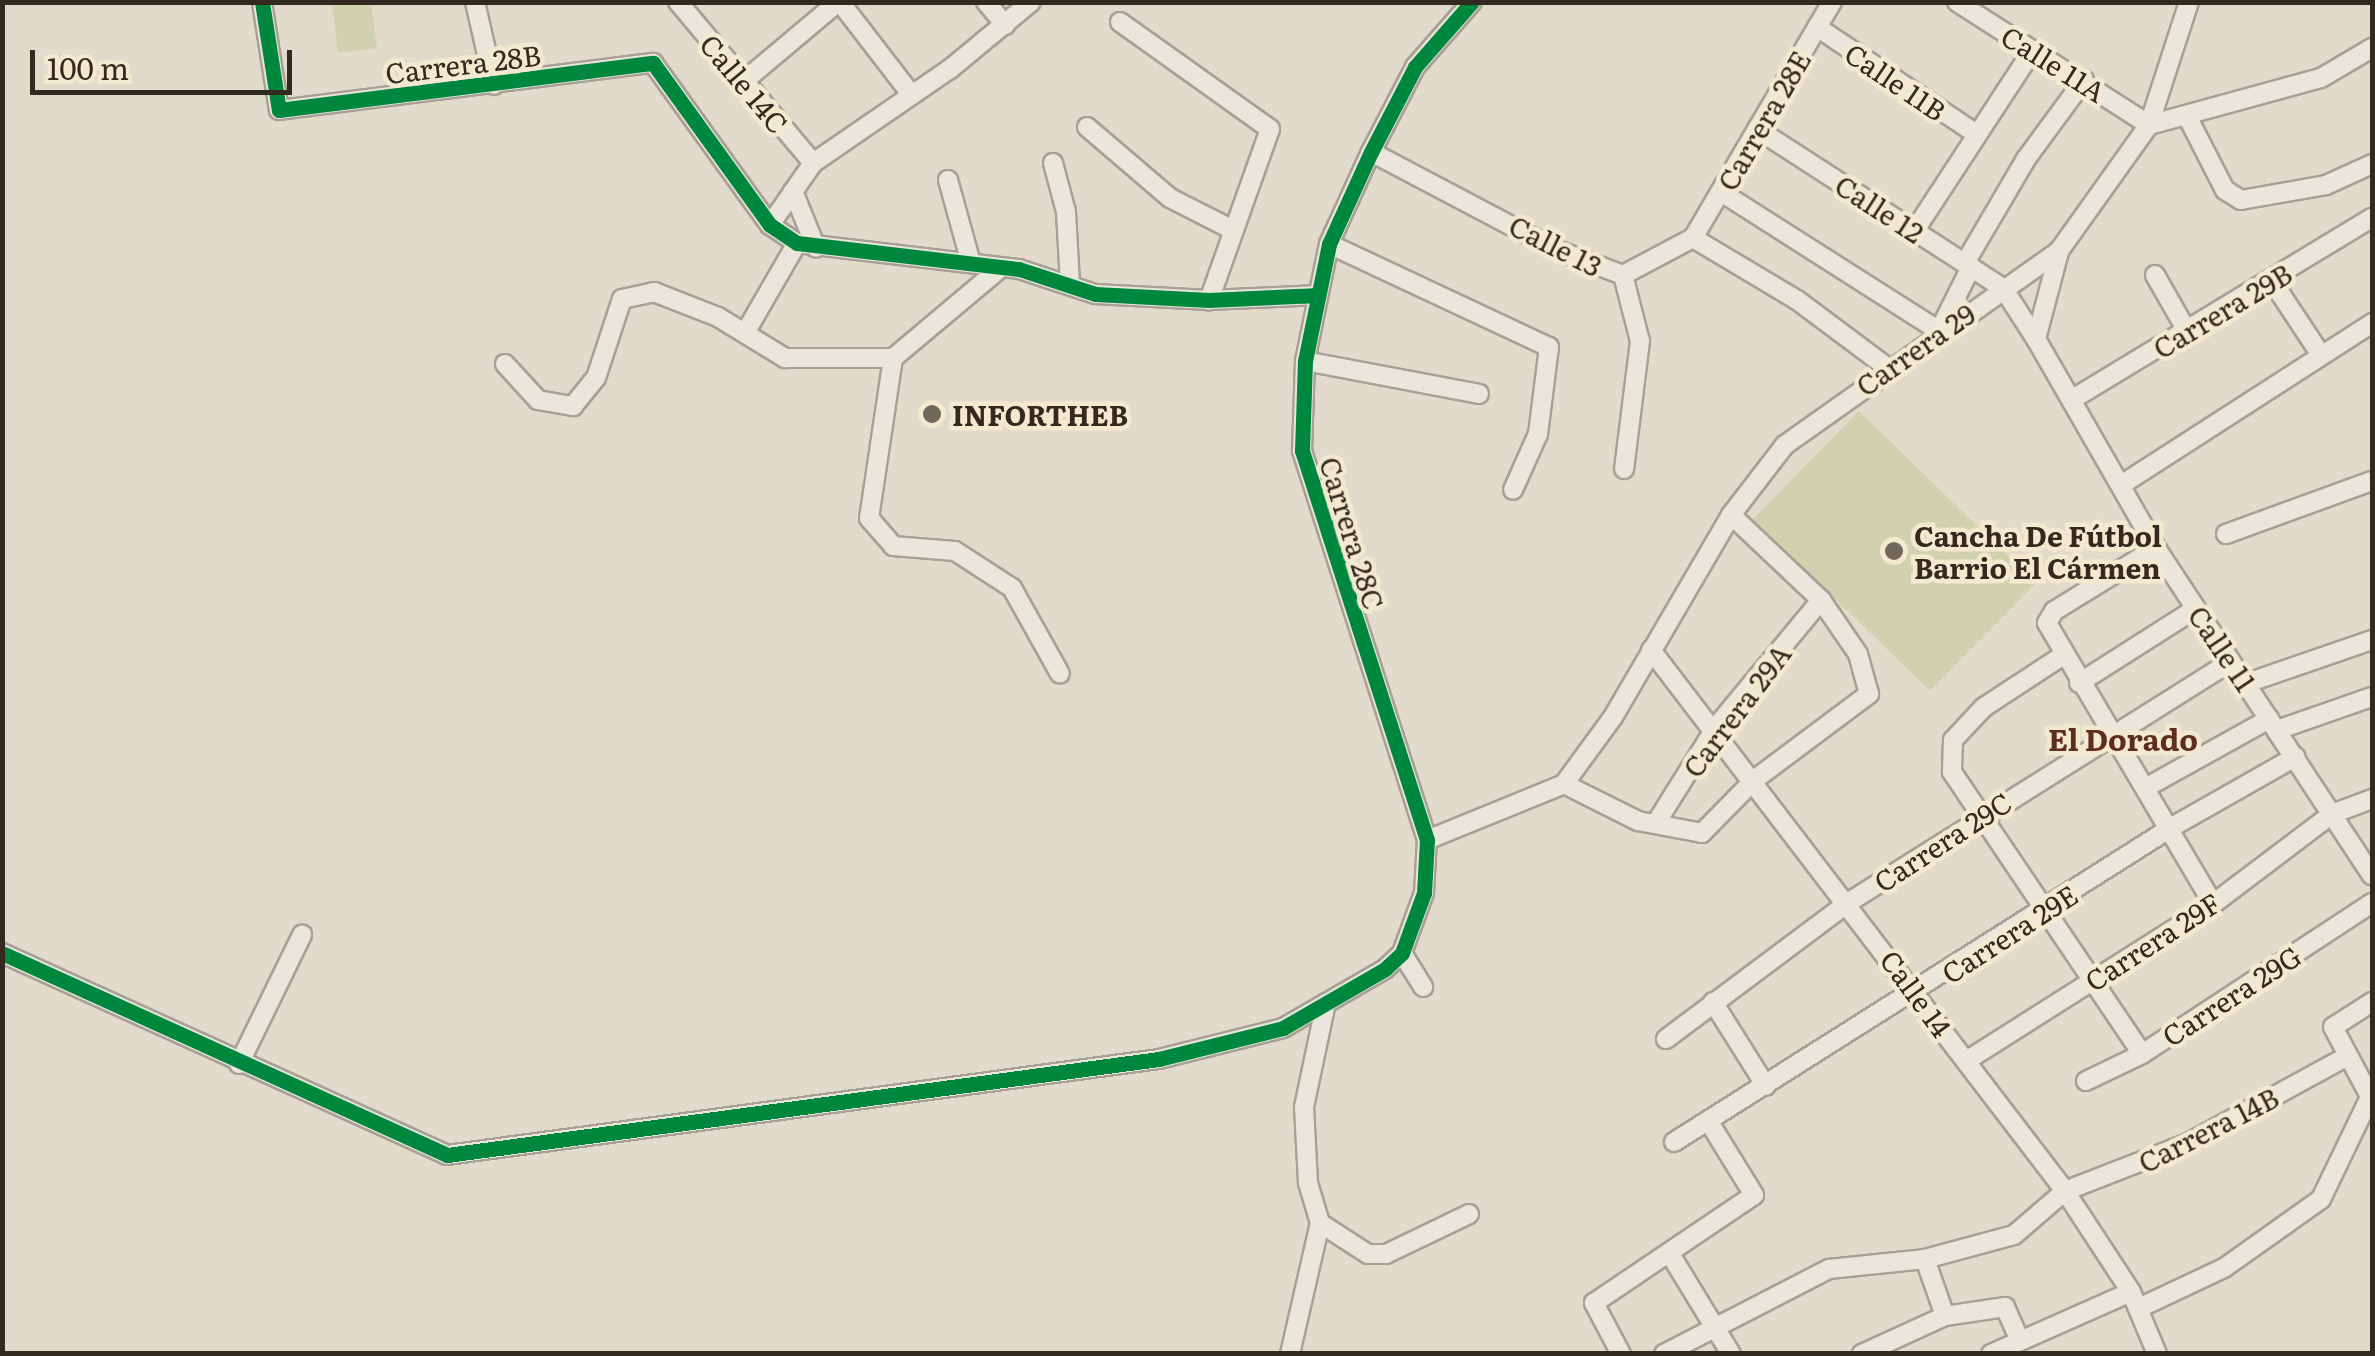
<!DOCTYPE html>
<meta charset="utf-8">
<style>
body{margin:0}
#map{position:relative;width:2375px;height:1356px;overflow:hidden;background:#e2dbcb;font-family:Literata,serif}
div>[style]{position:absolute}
.green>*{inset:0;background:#d0d1ae}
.roads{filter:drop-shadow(2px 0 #a7a095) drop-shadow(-2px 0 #a7a095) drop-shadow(0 2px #a7a095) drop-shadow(0 -2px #a7a095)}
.minor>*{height:18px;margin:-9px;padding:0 9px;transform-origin:9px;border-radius:9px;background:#eae6dc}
.cycleway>*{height:15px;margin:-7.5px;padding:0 7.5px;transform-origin:7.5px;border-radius:7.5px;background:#00873e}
.dots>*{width:28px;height:28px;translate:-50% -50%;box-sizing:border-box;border:5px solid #f3e9d1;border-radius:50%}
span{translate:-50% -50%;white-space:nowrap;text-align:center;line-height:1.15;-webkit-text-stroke:9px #f3e9d1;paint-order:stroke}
.street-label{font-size:28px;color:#34291e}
.poi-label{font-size:28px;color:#34291e;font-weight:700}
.left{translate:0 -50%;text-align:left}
.neighbourhood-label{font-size:30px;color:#5f2d1f;font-weight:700}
.frame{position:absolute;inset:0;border:5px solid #34291e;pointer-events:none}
.scale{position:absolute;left:30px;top:50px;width:262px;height:45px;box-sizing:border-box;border:5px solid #34291e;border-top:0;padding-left:12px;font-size:30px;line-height:35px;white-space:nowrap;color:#34291e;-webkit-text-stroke:8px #f3e9d1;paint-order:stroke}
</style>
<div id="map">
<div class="green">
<div style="clip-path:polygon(332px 3px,371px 3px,377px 48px,338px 53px)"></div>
<div style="clip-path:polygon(1859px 411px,2036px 583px,1930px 691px,1753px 519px)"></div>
</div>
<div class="roads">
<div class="minor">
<div style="left:262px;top:2px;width:109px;rotate:81.1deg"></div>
<div style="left:279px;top:110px;width:377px;rotate:-7.2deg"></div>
<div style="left:653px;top:63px;width:200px;rotate:54.2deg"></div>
<div style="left:770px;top:225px;width:32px;rotate:34deg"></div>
<div style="left:797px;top:243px;width:224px;rotate:6.7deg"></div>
<div style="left:1019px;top:269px;width:80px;rotate:18.2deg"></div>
<div style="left:1095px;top:294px;width:114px;rotate:3deg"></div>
<div style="left:1209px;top:300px;width:109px;rotate:-2.6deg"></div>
<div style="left:475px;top:2px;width:85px;rotate:77.1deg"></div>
<div style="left:678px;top:2px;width:210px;rotate:50deg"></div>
<div style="left:840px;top:2px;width:115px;rotate:52.4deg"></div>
<div style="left:986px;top:2px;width:30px;rotate:50deg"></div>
<div style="left:1957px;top:2px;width:228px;rotate:32.6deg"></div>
<div style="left:1120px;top:22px;width:184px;rotate:35.5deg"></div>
<div style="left:1270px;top:129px;width:182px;rotate:109.6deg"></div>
<div style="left:1817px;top:27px;width:192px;rotate:33.9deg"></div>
<div style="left:744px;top:81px;width:123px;rotate:-40deg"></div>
<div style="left:2188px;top:118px;width:81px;rotate:62.8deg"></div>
<div style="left:2225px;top:190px;width:19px;rotate:32deg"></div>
<div style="left:2241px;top:200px;width:86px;rotate:-10deg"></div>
<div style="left:2326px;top:185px;width:51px;rotate:-24.5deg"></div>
<div style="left:2149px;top:125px;width:178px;rotate:-15.3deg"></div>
<div style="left:2321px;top:78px;width:59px;rotate:-30.5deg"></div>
<div style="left:1087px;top:127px;width:109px;rotate:40.5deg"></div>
<div style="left:1170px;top:198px;width:71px;rotate:26.9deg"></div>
<div style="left:1757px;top:129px;width:293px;rotate:32.9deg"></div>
<div style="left:2003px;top:288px;width:61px;rotate:57.1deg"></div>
<div style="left:1371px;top:152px;width:210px;rotate:27.8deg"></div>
<div style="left:1557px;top:250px;width:71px;rotate:20.7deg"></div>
<div style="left:1623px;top:275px;width:79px;rotate:-27.9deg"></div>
<div style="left:1693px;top:238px;width:274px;rotate:-59.5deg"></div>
<div style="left:1053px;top:163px;width:51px;rotate:75.1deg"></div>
<div style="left:1066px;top:212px;width:71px;rotate:86.8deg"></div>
<div style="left:948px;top:180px;width:86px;rotate:74.5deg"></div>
<div style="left:793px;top:191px;width:61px;rotate:68deg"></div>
<div style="left:1721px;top:192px;width:259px;rotate:32.5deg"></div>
<div style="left:1939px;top:331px;width:72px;rotate:-63.4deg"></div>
<div style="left:770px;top:225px;width:75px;rotate:-55.3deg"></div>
<div style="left:813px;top:163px;width:166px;rotate:-34.5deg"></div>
<div style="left:950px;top:69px;width:105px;rotate:-39.6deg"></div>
<div style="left:1915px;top:230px;width:214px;rotate:-56.8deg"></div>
<div style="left:1693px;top:238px;width:121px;rotate:30.8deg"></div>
<div style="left:1797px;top:300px;width:114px;rotate:36.8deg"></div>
<div style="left:1329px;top:244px;width:243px;rotate:25.1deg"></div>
<div style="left:1549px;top:347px;width:88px;rotate:97.2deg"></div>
<div style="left:1538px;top:434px;width:61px;rotate:114.1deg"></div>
<div style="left:2059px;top:252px;width:90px;rotate:104.8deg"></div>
<div style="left:2036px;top:339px;width:241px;rotate:60.1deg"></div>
<div style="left:2156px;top:548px;width:392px;rotate:56.6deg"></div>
<div style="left:1965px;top:263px;width:121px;rotate:-59.6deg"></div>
<div style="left:2026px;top:159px;width:98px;rotate:-53.7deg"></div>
<div style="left:998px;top:270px;width:137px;rotate:140deg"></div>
<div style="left:893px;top:358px;width:162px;rotate:98.5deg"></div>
<div style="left:869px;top:518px;width:37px;rotate:49deg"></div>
<div style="left:893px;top:546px;width:62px;rotate:4.6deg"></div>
<div style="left:955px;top:551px;width:68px;rotate:33deg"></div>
<div style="left:1012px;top:588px;width:98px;rotate:60.8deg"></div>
<div style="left:1623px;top:275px;width:68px;rotate:75.6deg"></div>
<div style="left:1640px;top:341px;width:129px;rotate:97.1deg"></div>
<div style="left:2155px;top:275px;width:64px;rotate:60.3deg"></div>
<div style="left:2272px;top:281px;width:89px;rotate:56.5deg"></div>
<div style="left:745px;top:333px;width:104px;rotate:-60deg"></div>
<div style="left:1305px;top:361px;width:177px;rotate:10.7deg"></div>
<div style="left:505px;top:364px;width:49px;rotate:47.5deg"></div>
<div style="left:538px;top:400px;width:36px;rotate:10deg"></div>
<div style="left:573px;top:406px;width:36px;rotate:-51deg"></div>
<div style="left:596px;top:378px;width:83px;rotate:-71.8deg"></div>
<div style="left:622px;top:299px;width:33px;rotate:-12deg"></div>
<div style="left:654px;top:292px;width:69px;rotate:21.3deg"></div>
<div style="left:718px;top:317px;width:79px;rotate:31.5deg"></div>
<div style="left:785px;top:358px;width:108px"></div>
<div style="left:2071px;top:400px;width:352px;rotate:-31.2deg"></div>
<div style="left:2121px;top:485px;width:299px;rotate:-32.8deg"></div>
<div style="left:2226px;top:534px;width:155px;rotate:-20deg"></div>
<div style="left:2156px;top:548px;width:120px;rotate:148.3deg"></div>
<div style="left:2054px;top:611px;width:14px;rotate:120deg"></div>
<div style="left:2047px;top:623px;width:326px;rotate:59.4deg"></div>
<div style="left:1651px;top:650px;width:681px;rotate:52.57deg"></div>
<div style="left:2065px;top:1191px;width:121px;rotate:56.8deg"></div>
<div style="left:2131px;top:1292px;width:67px;rotate:67.2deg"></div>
<div style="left:2062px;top:656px;width:93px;rotate:146.8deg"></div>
<div style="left:1984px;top:707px;width:45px;rotate:133.2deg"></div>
<div style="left:1953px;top:740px;width:32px;rotate:92deg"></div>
<div style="left:1952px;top:772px;width:340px;rotate:56deg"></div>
<div style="left:2079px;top:683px;width:138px;rotate:-32.5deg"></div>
<div style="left:2247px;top:683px;width:132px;rotate:-19deg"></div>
<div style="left:2277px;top:730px;width:101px;rotate:-19.2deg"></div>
<div style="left:1564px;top:784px;width:83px;rotate:26.6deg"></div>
<div style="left:1638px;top:821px;width:65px;rotate:10.6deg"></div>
<div style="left:1702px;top:833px;width:74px;rotate:-45.5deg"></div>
<div style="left:1754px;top:780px;width:144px;rotate:-36.8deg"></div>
<div style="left:1869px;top:694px;width:41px;rotate:-105.4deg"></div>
<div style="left:1858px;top:654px;width:65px;rotate:-124.4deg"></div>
<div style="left:1821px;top:600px;width:124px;rotate:-136.6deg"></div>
<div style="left:2147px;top:787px;width:140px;rotate:-29.1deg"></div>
<div style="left:1656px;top:823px;width:113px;rotate:-58deg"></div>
<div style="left:1716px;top:727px;width:165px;rotate:-50.4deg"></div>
<div style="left:1427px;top:840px;width:148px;rotate:-22.2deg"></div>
<div style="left:1564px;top:784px;width:83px;rotate:-53.8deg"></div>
<div style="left:1613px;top:717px;width:234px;rotate:-59.7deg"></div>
<div style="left:1731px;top:515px;width:88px;rotate:-52.4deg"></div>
<div style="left:1785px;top:445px;width:336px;rotate:-35.3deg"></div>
<div style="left:2059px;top:251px;width:155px;rotate:-54.5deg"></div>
<div style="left:2149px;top:125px;width:129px;rotate:-72deg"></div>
<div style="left:2px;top:953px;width:489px;rotate:24.4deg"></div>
<div style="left:447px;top:1155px;width:718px;rotate:-7.68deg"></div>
<div style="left:1159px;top:1059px;width:128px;rotate:-14deg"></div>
<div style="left:1283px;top:1028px;width:118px;rotate:-30deg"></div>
<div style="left:1385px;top:969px;width:23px;rotate:-43deg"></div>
<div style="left:1402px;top:953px;width:64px;rotate:-69.9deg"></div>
<div style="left:1424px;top:893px;width:53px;rotate:-86.8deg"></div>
<div style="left:1427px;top:840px;width:409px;rotate:-107.8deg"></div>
<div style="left:1302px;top:451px;width:90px;rotate:-88.1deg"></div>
<div style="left:1305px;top:361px;width:119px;rotate:-78.4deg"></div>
<div style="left:1329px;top:244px;width:101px;rotate:-65.5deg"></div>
<div style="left:1371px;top:152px;width:96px;rotate:-62.6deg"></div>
<div style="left:1415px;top:67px;width:86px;rotate:-48.8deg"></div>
<div style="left:1402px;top:953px;width:40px;rotate:58deg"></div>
<div style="left:1713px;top:1002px;width:99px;rotate:57.8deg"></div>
<div style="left:2372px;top:1002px;width:46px;rotate:147.3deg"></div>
<div style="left:2333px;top:1027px;width:83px;rotate:61.9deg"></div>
<div style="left:1666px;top:1039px;width:229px;rotate:-36.8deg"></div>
<div style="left:1849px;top:902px;width:450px;rotate:-32.2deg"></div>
<div style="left:1966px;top:1061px;width:293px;rotate:-32.4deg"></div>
<div style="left:2213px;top:904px;width:149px;rotate:-37.1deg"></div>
<div style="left:2332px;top:814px;width:43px;rotate:-20.6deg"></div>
<div style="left:239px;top:1064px;width:144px;rotate:-64deg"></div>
<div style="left:2086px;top:1081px;width:62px;rotate:-25.7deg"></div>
<div style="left:2142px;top:1054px;width:275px;rotate:-33.3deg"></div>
<div style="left:1674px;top:1142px;width:589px;rotate:-32.31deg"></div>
<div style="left:2172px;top:827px;width:142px;rotate:-29.6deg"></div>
<div style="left:1320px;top:1223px;width:57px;rotate:32.9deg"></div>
<div style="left:1368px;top:1254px;width:18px"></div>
<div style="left:1386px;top:1254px;width:92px;rotate:-25.7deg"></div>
<div style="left:1670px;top:1254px;width:117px;rotate:58.6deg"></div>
<div style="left:1925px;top:1259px;width:60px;rotate:70.7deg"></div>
<div style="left:2139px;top:1308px;width:94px;rotate:-25.2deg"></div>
<div style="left:2224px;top:1268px;width:119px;rotate:-35.4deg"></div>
<div style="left:2321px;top:1199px;width:113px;rotate:-64.3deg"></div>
<div style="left:1290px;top:1354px;width:134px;rotate:-77.1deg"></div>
<div style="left:1320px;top:1223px;width:42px;rotate:-106.7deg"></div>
<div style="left:1308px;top:1183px;width:76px;rotate:-93deg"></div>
<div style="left:1304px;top:1107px;width:106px;rotate:-78.1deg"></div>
<div style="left:1621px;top:1354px;width:58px;rotate:-117.9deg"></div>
<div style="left:1594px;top:1303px;width:193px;rotate:-34deg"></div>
<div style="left:1754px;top:1195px;width:86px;rotate:-121.7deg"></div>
<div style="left:1664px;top:1354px;width:186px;rotate:-27.3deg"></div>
<div style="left:1829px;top:1269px;width:97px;rotate:-5.9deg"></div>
<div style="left:1925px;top:1259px;width:92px;rotate:-15.1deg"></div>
<div style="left:2014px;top:1235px;width:67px;rotate:-40.8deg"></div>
<div style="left:2065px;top:1191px;width:132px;rotate:-21.3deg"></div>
<div style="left:2188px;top:1143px;width:180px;rotate:-28.6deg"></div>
<div style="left:1862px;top:1354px;width:91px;rotate:-24.6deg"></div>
<div style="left:1945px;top:1316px;width:61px;rotate:-8.5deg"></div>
<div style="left:2005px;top:1307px;width:37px;rotate:66deg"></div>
<div style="left:1991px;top:1354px;width:153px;rotate:-23.9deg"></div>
</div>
</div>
<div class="cycleway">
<div style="left:262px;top:2px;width:109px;rotate:81.1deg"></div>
<div style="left:279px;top:110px;width:377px;rotate:-7.2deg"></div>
<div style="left:653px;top:63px;width:200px;rotate:54.2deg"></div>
<div style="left:770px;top:225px;width:32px;rotate:34deg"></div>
<div style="left:797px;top:243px;width:224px;rotate:6.7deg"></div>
<div style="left:1019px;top:269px;width:80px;rotate:18.2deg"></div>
<div style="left:1095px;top:294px;width:114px;rotate:3deg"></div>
<div style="left:1209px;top:300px;width:109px;rotate:-2.6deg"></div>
<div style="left:2px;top:953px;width:489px;rotate:24.4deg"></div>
<div style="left:447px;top:1155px;width:718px;rotate:-7.68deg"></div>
<div style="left:1159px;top:1059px;width:128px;rotate:-14deg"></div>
<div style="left:1283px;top:1028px;width:118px;rotate:-30deg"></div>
<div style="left:1385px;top:969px;width:23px;rotate:-43deg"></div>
<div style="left:1402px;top:953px;width:64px;rotate:-69.9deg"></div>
<div style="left:1424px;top:893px;width:53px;rotate:-86.8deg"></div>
<div style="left:1427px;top:840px;width:409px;rotate:-107.8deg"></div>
<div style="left:1302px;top:451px;width:90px;rotate:-88.1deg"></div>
<div style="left:1305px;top:361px;width:119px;rotate:-78.4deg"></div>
<div style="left:1329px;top:244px;width:101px;rotate:-65.5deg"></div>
<div style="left:1371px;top:152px;width:96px;rotate:-62.6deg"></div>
<div style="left:1415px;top:67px;width:86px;rotate:-48.8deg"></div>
</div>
<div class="dots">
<div style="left:932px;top:414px;background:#71675b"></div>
<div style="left:1894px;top:551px;background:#71675b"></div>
</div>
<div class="street-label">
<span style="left:463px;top:63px;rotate:-7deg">Carrera 28B</span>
<span style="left:2054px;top:63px;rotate:32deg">Calle 11A</span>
<span style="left:1896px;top:81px;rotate:34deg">Calle 11B</span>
<span style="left:745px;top:83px;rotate:50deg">Calle 14C</span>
<span style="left:1763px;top:120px;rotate:-60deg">Carrera 28E</span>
<span style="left:1880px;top:208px;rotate:33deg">Calle 12</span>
<span style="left:1556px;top:245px;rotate:27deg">Calle 13</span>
<span style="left:2222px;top:310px;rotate:-31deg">Carrera 29B</span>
<span style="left:1915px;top:349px;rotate:-35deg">Carrera 29</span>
<span style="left:1353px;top:533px;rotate:73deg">Carrera 28C</span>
<span style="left:2223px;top:648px;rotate:56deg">Calle 11</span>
<span style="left:1736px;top:710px;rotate:-53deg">Carrera 29A</span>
<span style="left:1942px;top:841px;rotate:-33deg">Carrera 29C</span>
<span style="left:2009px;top:933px;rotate:-33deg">Carrera 29E</span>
<span style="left:2152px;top:941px;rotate:-33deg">Carrera 29F</span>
<span style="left:1917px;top:993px;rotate:54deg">Calle 14</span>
<span style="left:2231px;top:995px;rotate:-33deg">Carrera 29G</span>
<span style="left:2208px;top:1129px;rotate:-27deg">Carrera 14B</span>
</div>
<div class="poi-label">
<span class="left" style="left:952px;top:414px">INFORTHEB</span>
<span class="left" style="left:1914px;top:551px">Cancha De Fútbol<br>Barrio El Cármen</span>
</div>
<div class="neighbourhood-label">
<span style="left:2123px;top:738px">El Dorado</span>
</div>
<div class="frame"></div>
<div class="scale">100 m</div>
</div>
